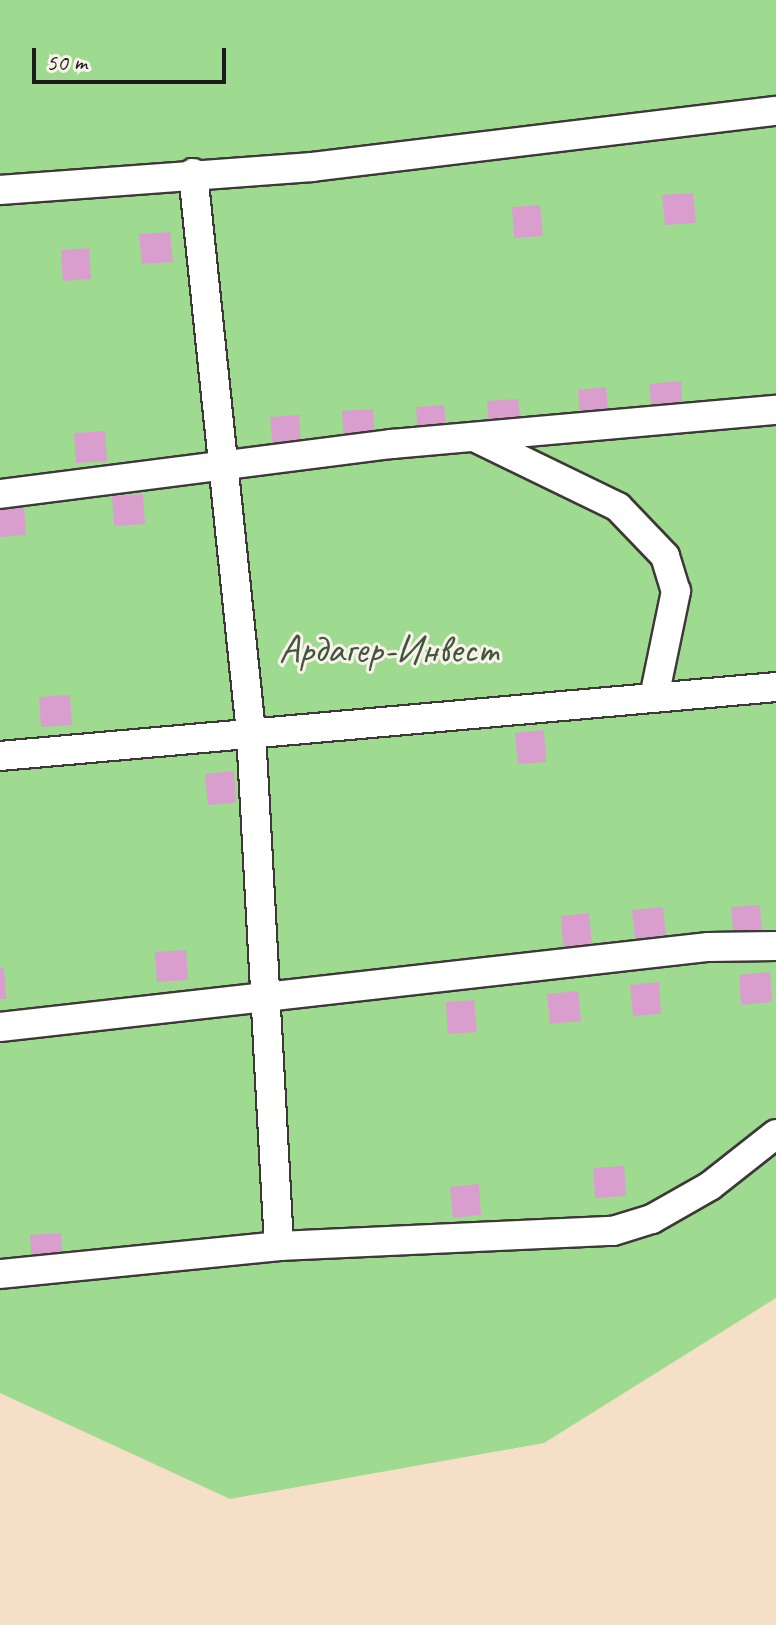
<!DOCTYPE html>
<meta charset="utf-8">
<style>
body{margin:0}
#map{position:relative;width:776px;height:1625px;overflow:hidden;background:#f5e0c7;font-family:Caveat,sans-serif}
div>[style]{position:absolute}
.green>*{inset:0;background:#9edb90}
.building>*{inset:0;background:#d99ece}
.roads{filter:drop-shadow(2px 0 #3d3936) drop-shadow(-2px 0 #3d3936) drop-shadow(0 2px #3d3936) drop-shadow(0 -2px #3d3936)}
.minor>*{height:28px;margin:-14px;padding:0 14px;transform-origin:14px;border-radius:14px;background:#fff}
span{translate:-50% -50%;white-space:nowrap;text-align:center;line-height:1.15;-webkit-text-stroke:6px #f7f3e8;paint-order:stroke}
.park-label{font-size:40px;color:#43553f}
.scale{position:absolute;left:32px;top:48px;width:194px;height:36px;box-sizing:border-box;border:4px solid #1c1c1c;border-top:0;padding-left:10px;font-size:24px;line-height:28px;white-space:nowrap;color:#1c1c1c;-webkit-text-stroke:6px #f7f3e8;paint-order:stroke}
</style>
<div id="map">
<div class="green">
<div style="clip-path:polygon(0 0,776px 0,776px 1298px,544px 1443px,230px 1499px,0 1393px)"></div>
</div>
<div class="building">
<div style="clip-path:polygon(693px 193px,696px 223px,665px 225px,662px 195px)"></div>
<div style="clip-path:polygon(540px 205px,543px 236px,514px 238px,512px 207px)"></div>
<div style="clip-path:polygon(170px 232px,173px 262px,142px 264px,139px 234px)"></div>
<div style="clip-path:polygon(89px 248px,91px 279px,63px 281px,61px 250px)"></div>
<div style="clip-path:polygon(681px 381px,683px 411px,652px 413px,649px 384px)"></div>
<div style="clip-path:polygon(606px 387px,609px 419px,580px 421px,578px 390px)"></div>
<div style="clip-path:polygon(518px 399px,521px 429px,489px 431px,487px 401px)"></div>
<div style="clip-path:polygon(444px 405px,447px 436px,418px 438px,416px 407px)"></div>
<div style="clip-path:polygon(373px 409px,375px 439px,344px 441px,342px 411px)"></div>
<div style="clip-path:polygon(299px 415px,301px 447px,273px 449px,270px 417px)"></div>
<div style="clip-path:polygon(105px 431px,107px 461px,76px 463px,74px 433px)"></div>
<div style="clip-path:polygon(143px 494px,145px 524px,114px 526px,112px 496px)"></div>
<div style="clip-path:polygon(24px 504px,26px 535px,0 537px,0 506px)"></div>
<div style="clip-path:polygon(70px 695px,72px 725px,41px 727px,39px 697px)"></div>
<div style="clip-path:polygon(544px 730px,546px 762px,518px 764px,515px 733px)"></div>
<div style="clip-path:polygon(234px 771px,236px 803px,208px 805px,205px 774px)"></div>
<div style="clip-path:polygon(760px 905px,762px 936px,734px 938px,731px 907px)"></div>
<div style="clip-path:polygon(663px 907px,666px 937px,635px 939px,632px 910px)"></div>
<div style="clip-path:polygon(589px 913px,592px 945px,563px 947px,561px 916px)"></div>
<div style="clip-path:polygon(186px 950px,188px 980px,157px 982px,155px 952px)"></div>
<div style="clip-path:polygon(0 968px,4px 968px,6px 999px,0 999px)"></div>
<div style="clip-path:polygon(770px 972px,772px 1002px,741px 1005px,739px 975px)"></div>
<div style="clip-path:polygon(659px 982px,661px 1014px,633px 1016px,630px 985px)"></div>
<div style="clip-path:polygon(578px 991px,581px 1021px,550px 1024px,547px 994px)"></div>
<div style="clip-path:polygon(474px 1000px,477px 1032px,448px 1034px,446px 1002px)"></div>
<div style="clip-path:polygon(624px 1166px,626px 1196px,595px 1198px,593px 1168px)"></div>
<div style="clip-path:polygon(479px 1184px,481px 1215px,453px 1218px,450px 1187px)"></div>
<div style="clip-path:polygon(61px 1233px,63px 1263px,32px 1266px,30px 1235px)"></div>
</div>
<div class="roads">
<div class="minor">
<div style="left:193px;top:173px;width:562px;rotate:84.08deg"></div>
<div style="left:251px;top:732px;width:515px;rotate:86.88deg"></div>
<div style="left:0;top:190px;width:313px;rotate:-4.2deg"></div>
<div style="left:312px;top:167px;width:467px;rotate:-6.9deg"></div>
<div style="left:476px;top:438px;width:158px;rotate:25.9deg"></div>
<div style="left:618px;top:507px;width:68px;rotate:46.2deg"></div>
<div style="left:665px;top:556px;width:37px;rotate:73deg"></div>
<div style="left:676px;top:591px;width:108px;rotate:101.7deg"></div>
<div style="left:0;top:494px;width:395px;rotate:-7.3deg"></div>
<div style="left:392px;top:444px;width:386px;rotate:-5.1deg"></div>
<div style="left:0;top:756px;width:779px;rotate:-5.08deg"></div>
<div style="left:0;top:1027px;width:713px;rotate:-6.45deg"></div>
<div style="left:708px;top:947px;width:68px;rotate:-0.8deg"></div>
<div style="left:0;top:1274px;width:280px;rotate:-5.7deg"></div>
<div style="left:279px;top:1246px;width:334px;rotate:-2.6deg"></div>
<div style="left:613px;top:1231px;width:41px;rotate:-17.1deg"></div>
<div style="left:652px;top:1219px;width:67px;rotate:-29.6deg"></div>
<div style="left:710px;top:1186px;width:84px;rotate:-38.2deg"></div>
</div>
</div>
<div class="park-label">
<span style="left:388px;top:649px">Ардагер-Инвест</span>
</div>
<div class="scale">50 m</div>
</div>
